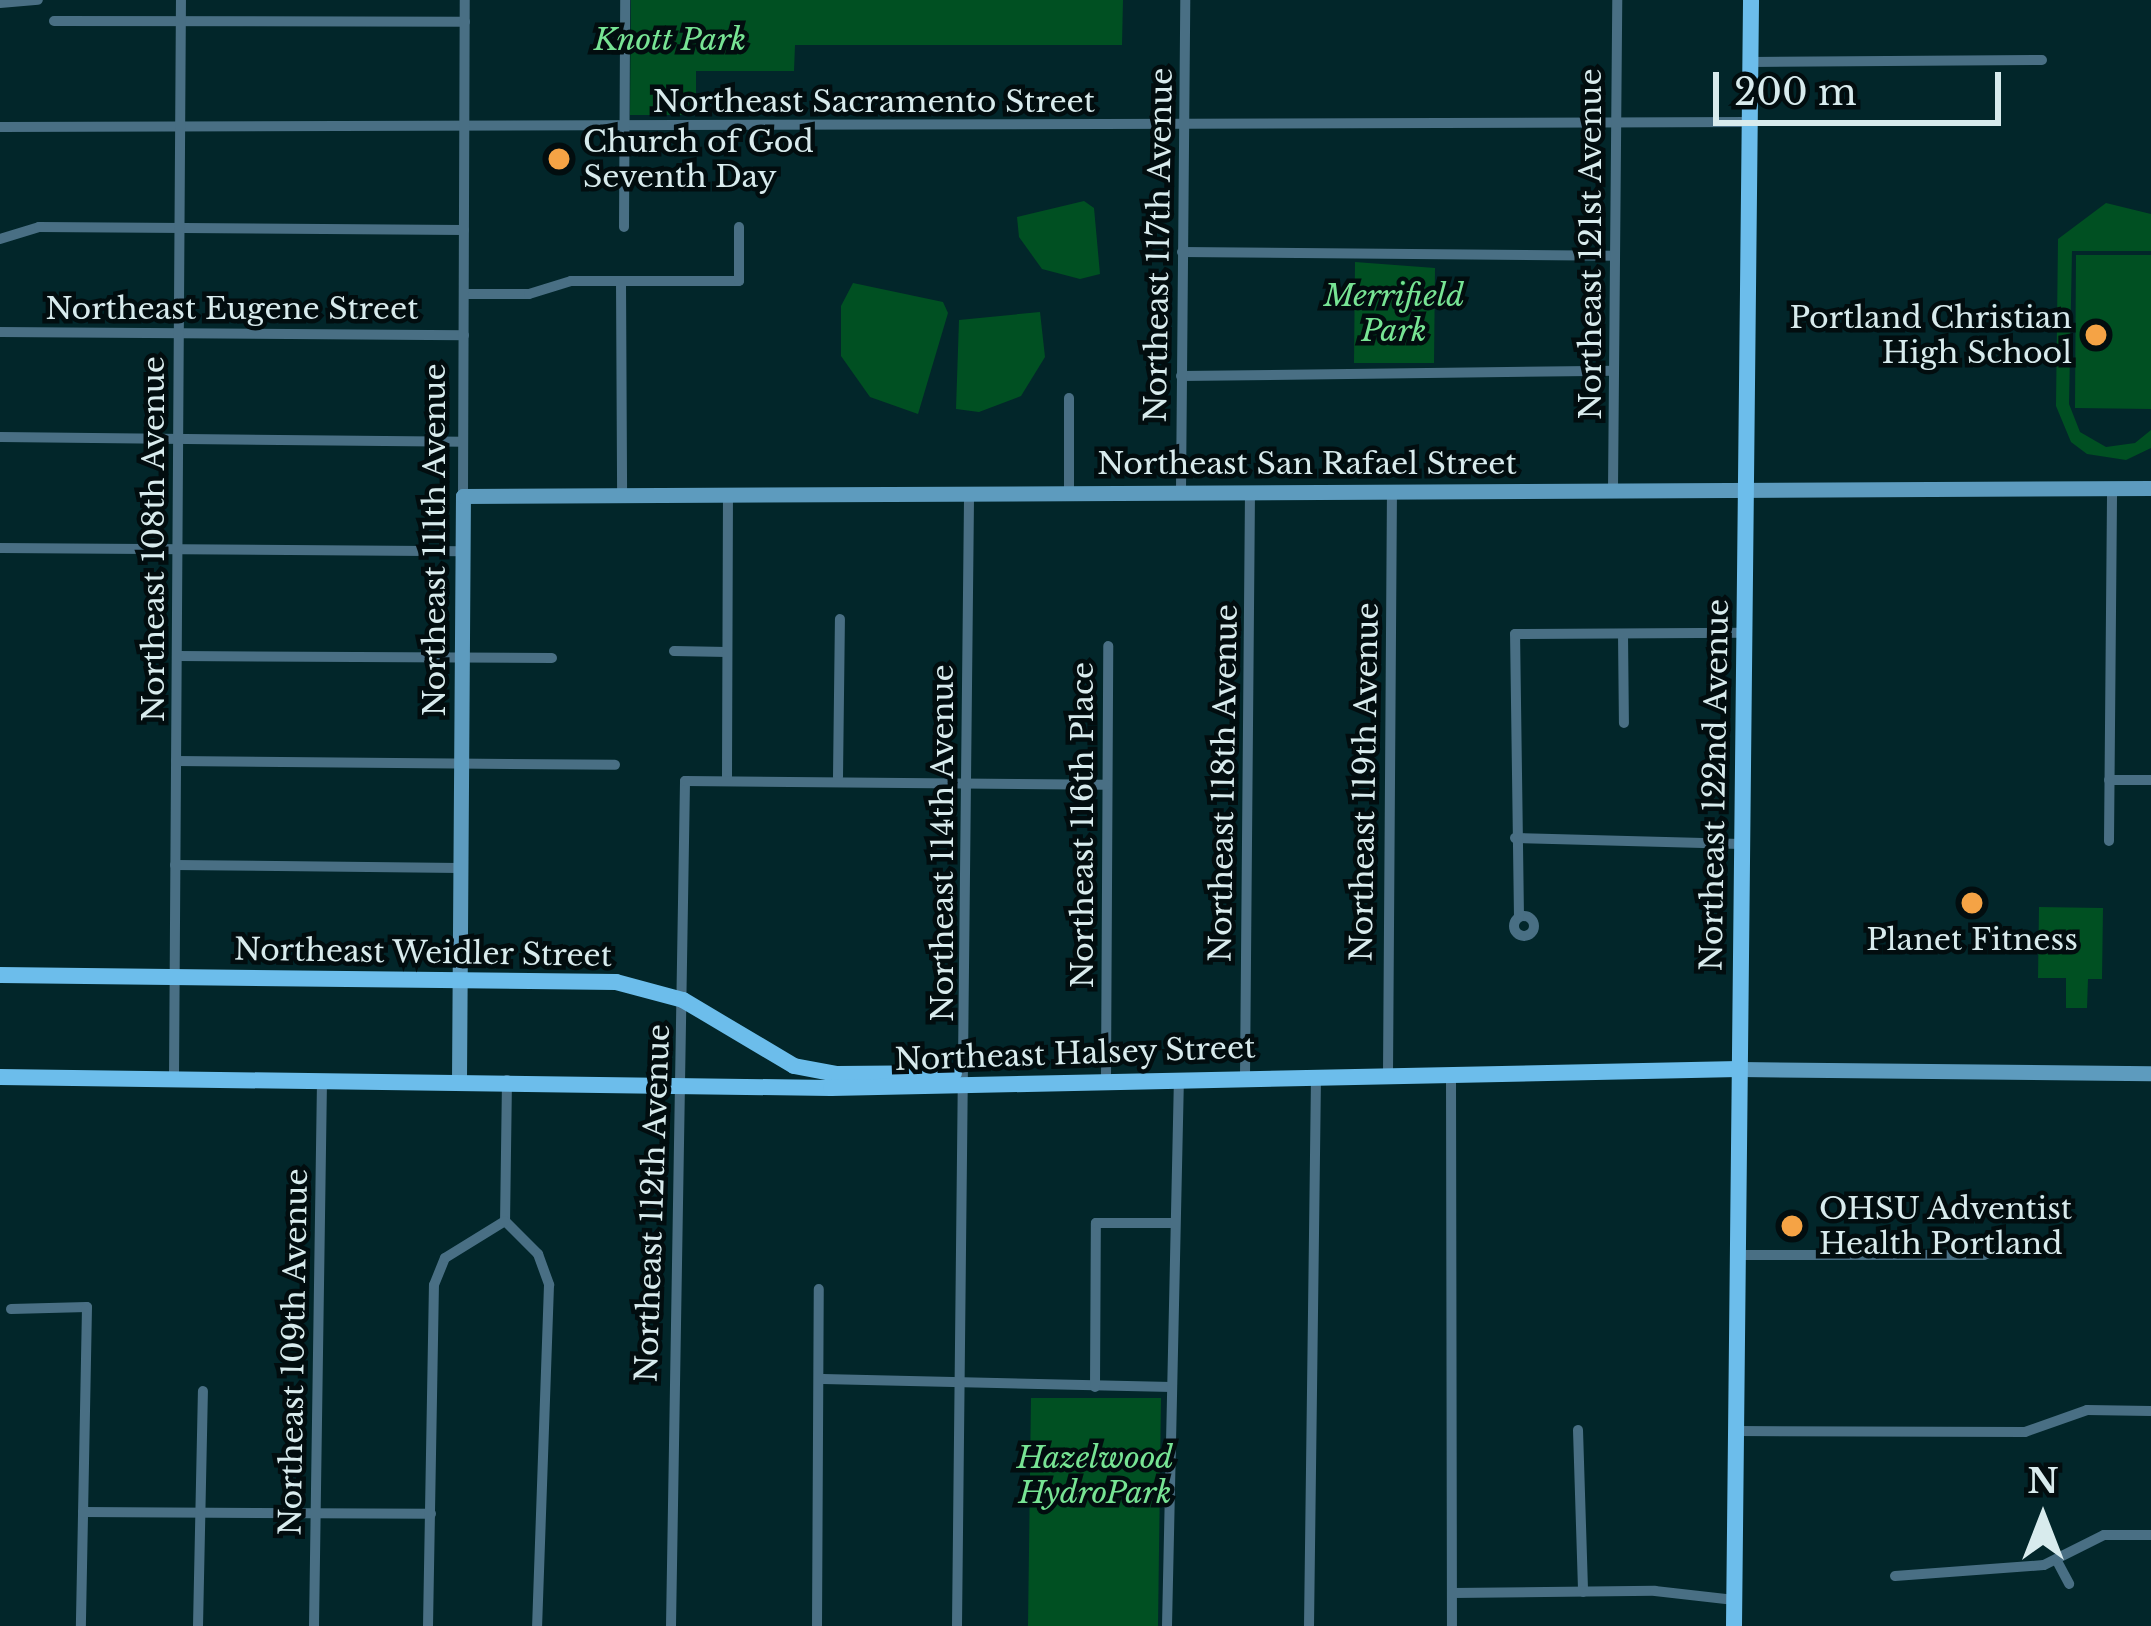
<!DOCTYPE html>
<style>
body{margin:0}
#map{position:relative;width:2151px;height:1626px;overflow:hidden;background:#02262a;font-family:"Libre Baskerville",serif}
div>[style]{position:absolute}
.green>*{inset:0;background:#005022}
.street>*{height:10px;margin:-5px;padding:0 5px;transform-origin:5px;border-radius:5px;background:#496f84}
.street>.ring{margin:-5px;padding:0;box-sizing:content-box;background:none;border:10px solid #496f84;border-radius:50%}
.secondary>*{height:15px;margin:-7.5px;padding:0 7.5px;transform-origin:7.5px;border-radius:7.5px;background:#5d9bbe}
.primary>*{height:16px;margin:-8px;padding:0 8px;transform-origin:8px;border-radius:8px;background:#6cbdeb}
.dots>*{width:33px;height:33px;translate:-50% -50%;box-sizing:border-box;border:6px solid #020d0f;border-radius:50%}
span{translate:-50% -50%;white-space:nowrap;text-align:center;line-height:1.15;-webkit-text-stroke:9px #020d0f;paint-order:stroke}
.park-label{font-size:30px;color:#77e494;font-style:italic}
.street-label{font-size:30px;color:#d8ebed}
.poi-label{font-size:30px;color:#d8ebed}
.left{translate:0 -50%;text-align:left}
.right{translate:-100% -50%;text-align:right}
.north{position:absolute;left:1983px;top:1458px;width:120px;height:120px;-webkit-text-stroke:9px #020d0f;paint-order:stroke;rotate:0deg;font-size:33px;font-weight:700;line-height:48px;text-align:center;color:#d8ebed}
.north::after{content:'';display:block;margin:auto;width:42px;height:54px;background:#d8ebed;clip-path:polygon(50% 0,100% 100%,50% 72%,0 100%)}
.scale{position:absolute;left:1713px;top:72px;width:288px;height:54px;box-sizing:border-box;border:6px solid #d8ebed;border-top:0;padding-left:15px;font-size:36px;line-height:42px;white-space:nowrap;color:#d8ebed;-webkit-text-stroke:9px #020d0f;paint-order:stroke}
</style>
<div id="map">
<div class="green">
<div style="clip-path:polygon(631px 0,1123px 0,1122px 45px,795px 45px,794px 71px,696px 71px,696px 115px,630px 115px)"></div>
<div style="clip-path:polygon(1084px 201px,1094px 208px,1100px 274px,1080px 279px,1042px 269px,1019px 237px,1017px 217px)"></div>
<div style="clip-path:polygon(2106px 203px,2151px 214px,2151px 251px,2072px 251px,2069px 404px,2080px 432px,2106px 447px,2135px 443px,2151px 430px,2151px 448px,2126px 460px,2087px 454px,2071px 442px,2056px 406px,2058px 239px)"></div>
<div style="clip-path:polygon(2076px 255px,2151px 255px,2151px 409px,2075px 408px)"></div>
<div style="clip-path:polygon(1355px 262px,1435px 268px,1434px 363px,1354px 363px)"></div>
<div style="clip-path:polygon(853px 283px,943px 302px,948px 313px,918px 414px,870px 397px,841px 356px,841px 306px)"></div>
<div style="clip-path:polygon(1040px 312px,1045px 357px,1021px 396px,979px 412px,956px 409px,959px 320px)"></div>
<div style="clip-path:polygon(2039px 907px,2103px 908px,2102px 979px,2088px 979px,2087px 1008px,2066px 1008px,2066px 978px,2038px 978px)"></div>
<div style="clip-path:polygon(1031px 1398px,1161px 1398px,1158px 1626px,1028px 1626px)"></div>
</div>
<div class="street">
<div style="left:0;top:3px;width:38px;rotate:-5deg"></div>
<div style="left:54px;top:21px;width:411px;rotate:0.1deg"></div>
<div style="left:1750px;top:62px;width:292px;rotate:-0.4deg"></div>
<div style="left:0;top:127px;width:1749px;rotate:-0.16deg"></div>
<div style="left:624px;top:227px;width:227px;rotate:-89.7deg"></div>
<div style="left:0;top:239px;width:41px;rotate:-17.1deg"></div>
<div style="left:39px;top:227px;width:425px;rotate:0.4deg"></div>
<div style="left:1182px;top:252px;width:433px;rotate:0.5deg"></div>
<div style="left:621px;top:281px;width:214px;rotate:89.7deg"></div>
<div style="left:464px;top:294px;width:65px"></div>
<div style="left:529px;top:294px;width:44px;rotate:-17.2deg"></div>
<div style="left:571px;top:281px;width:168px"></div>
<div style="left:739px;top:281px;width:54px;rotate:-90deg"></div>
<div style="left:0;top:332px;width:464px;rotate:0.4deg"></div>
<div style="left:1181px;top:376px;width:433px;rotate:-0.7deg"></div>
<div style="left:1069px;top:398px;width:94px;rotate:90deg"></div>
<div style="left:0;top:437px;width:463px;rotate:0.6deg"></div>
<div style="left:1613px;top:489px;width:489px;rotate:-89.5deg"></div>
<div style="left:1181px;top:491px;width:491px;rotate:-89.5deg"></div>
<div style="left:463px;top:496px;width:496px;rotate:-89.8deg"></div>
<div style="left:0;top:548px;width:462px;rotate:0.4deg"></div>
<div style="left:1623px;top:634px;width:89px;rotate:89.4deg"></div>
<div style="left:674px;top:651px;width:53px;rotate:1.1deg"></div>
<div style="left:177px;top:656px;width:375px;rotate:0.3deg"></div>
<div style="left:176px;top:761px;width:439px;rotate:0.5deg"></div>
<div style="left:727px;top:777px;width:282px;rotate:-89.8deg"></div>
<div style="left:838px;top:777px;width:158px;rotate:-89.3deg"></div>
<div style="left:2109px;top:780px;width:42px"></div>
<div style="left:1515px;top:838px;width:226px;rotate:1.5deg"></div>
<div style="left:2109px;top:841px;width:353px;rotate:-89.5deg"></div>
<div style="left:175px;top:865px;width:285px;rotate:0.6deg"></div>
<div class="ring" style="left:1514px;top:916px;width:10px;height:10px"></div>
<div style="left:1519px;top:917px;width:283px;rotate:-90.8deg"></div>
<div style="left:1515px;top:634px;width:228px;rotate:-0.3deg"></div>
<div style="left:1451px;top:1073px;width:553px;rotate:89.9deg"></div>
<div style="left:1388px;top:1074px;width:584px;rotate:-89.61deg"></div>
<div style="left:1245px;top:1076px;width:585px;rotate:-89.51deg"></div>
<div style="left:174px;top:1078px;width:1078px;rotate:-89.63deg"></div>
<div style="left:1106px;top:1078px;width:432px;rotate:-89.7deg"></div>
<div style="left:507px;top:1080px;width:141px;rotate:90.8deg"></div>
<div style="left:505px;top:1221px;width:47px;rotate:45deg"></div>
<div style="left:538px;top:1254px;width:33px;rotate:70deg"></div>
<div style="left:549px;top:1285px;width:341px;rotate:92deg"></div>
<div style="left:1737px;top:1255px;width:247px"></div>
<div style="left:1984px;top:1255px;width:26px;rotate:-23deg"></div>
<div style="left:11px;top:1309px;width:76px;rotate:-1.5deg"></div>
<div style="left:87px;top:1307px;width:319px;rotate:91.1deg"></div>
<div style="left:823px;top:1379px;width:349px;rotate:1.3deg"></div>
<div style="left:1095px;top:1387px;width:164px;rotate:-89.7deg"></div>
<div style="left:1096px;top:1223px;width:78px"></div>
<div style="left:1578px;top:1430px;width:162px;rotate:88.2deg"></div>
<div style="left:1735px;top:1431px;width:290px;rotate:0.2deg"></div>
<div style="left:2025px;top:1432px;width:66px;rotate:-19.5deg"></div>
<div style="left:2087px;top:1410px;width:64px;rotate:0.9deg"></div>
<div style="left:83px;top:1512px;width:348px;rotate:0.3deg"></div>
<div style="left:2057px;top:1561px;width:26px;rotate:62deg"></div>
<div style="left:1895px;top:1576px;width:149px;rotate:-4.2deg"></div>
<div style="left:2044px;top:1565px;width:67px;rotate:-26.6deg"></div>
<div style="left:2104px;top:1535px;width:47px"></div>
<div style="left:1452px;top:1593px;width:203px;rotate:-0.6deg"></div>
<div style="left:1655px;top:1591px;width:80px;rotate:6.5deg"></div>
<div style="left:198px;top:1626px;width:235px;rotate:-88.8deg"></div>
<div style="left:314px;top:1626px;width:547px;rotate:-89.16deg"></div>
<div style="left:428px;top:1626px;width:341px;rotate:-89deg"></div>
<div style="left:434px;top:1285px;width:29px;rotate:-68deg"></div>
<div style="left:445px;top:1258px;width:70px;rotate:-31.7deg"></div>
<div style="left:671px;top:1626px;width:845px;rotate:-89.05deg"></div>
<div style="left:685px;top:781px;width:422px;rotate:0.5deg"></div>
<div style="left:817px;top:1626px;width:337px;rotate:-89.7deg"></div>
<div style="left:957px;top:1626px;width:1133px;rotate:-89.39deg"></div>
<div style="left:1167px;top:1626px;width:548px;rotate:-88.75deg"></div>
<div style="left:1309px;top:1626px;width:549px;rotate:-89.27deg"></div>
</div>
<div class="secondary">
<div style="left:1739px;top:1069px;width:412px;rotate:0.6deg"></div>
<div style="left:459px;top:1080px;width:584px;rotate:-89.61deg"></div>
<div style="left:463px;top:496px;width:1688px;rotate:-0.27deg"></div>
</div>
<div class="primary">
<div style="left:0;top:975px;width:616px;rotate:0.65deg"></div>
<div style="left:616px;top:982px;width:69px;rotate:15deg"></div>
<div style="left:683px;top:1000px;width:129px;rotate:30.7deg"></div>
<div style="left:794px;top:1066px;width:44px;rotate:10.5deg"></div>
<div style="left:837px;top:1074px;width:117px;rotate:-0.5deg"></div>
<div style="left:0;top:1077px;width:831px;rotate:0.76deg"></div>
<div style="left:831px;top:1088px;width:908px;rotate:-1.2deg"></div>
<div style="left:1734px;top:1626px;width:1626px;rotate:-89.4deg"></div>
</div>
<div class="dots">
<div style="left:559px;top:159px;background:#f5a345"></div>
<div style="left:2096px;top:335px;background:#f5a345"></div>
<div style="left:1972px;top:903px;background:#f5a345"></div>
<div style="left:1792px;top:1226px;background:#f5a345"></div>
</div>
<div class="park-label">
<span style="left:670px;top:40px">Knott Park</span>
<span style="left:1394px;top:313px">Merrifield<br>Park</span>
<span style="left:1095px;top:1475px">Hazelwood<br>HydroPark</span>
</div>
<div class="street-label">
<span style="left:874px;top:102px">Northeast Sacramento Street</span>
<span style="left:1591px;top:244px;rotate:-90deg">Northeast 121st Avenue</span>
<span style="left:1159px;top:245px;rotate:-89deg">Northeast 117th Avenue</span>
<span style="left:232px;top:309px">Northeast Eugene Street</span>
<span style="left:1307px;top:464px">Northeast San Rafael Street</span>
<span style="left:154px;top:539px;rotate:-90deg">Northeast 108th Avenue</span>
<span style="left:435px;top:540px;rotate:-90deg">Northeast 111th Avenue</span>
<span style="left:1365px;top:782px;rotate:-89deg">Northeast 119th Avenue</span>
<span style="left:1224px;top:783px;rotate:-89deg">Northeast 118th Avenue</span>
<span style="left:1715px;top:785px;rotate:-89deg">Northeast 122nd Avenue</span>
<span style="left:1083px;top:825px;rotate:-90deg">Northeast 116th Place</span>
<span style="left:943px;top:843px;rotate:-90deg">Northeast 114th Avenue</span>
<span style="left:423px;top:953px;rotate:1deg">Northeast Weidler Street</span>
<span style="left:1075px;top:1054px;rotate:-2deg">Northeast Halsey Street</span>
<span style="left:653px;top:1203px;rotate:-88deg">Northeast 112th Avenue</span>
<span style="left:294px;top:1352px;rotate:-89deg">Northeast 109th Avenue</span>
</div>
<div class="poi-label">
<span class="left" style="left:583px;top:159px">Church of God<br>Seventh Day</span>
<span class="right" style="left:2072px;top:335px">Portland Christian<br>High School</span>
<span style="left:1972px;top:940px">Planet Fitness</span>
<span class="left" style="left:1819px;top:1226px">OHSU Adventist<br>Health Portland</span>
</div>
<div class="north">N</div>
<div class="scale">200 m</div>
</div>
